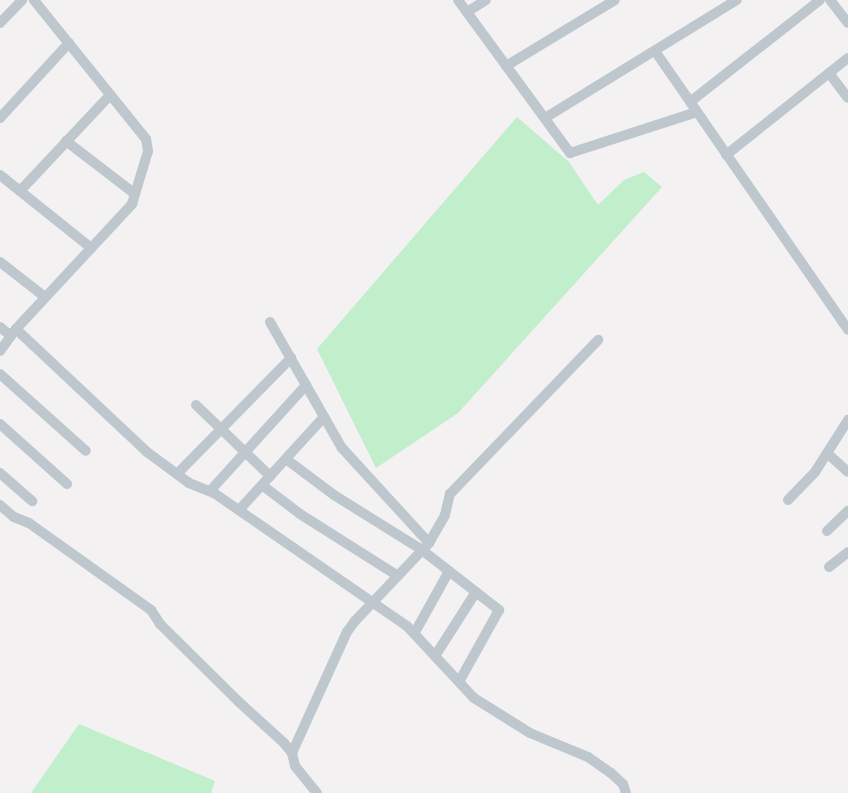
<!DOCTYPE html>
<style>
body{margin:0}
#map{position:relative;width:848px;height:793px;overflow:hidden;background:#f3f1f1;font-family:Ubuntu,sans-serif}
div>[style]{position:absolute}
.green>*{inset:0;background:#c1eecb}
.minor>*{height:10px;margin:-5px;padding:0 5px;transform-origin:5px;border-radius:5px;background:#bdc7cd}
span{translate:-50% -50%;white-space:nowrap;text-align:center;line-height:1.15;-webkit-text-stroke:4px #fff;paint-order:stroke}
</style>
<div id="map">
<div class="green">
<div style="clip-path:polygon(517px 117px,569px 162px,598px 205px,624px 180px,644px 172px,662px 187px,458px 413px,376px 468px,317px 349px)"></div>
<div style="clip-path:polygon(79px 724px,215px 781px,211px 793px,31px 793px)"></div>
</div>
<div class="minor">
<div style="left:458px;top:0;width:190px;rotate:53.8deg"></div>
<div style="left:570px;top:153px;width:133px;rotate:-17.9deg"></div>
<div style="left:830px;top:0;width:29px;rotate:52deg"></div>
<div style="left:467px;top:12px;width:22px;rotate:-32deg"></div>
<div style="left:0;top:23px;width:32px;rotate:-46deg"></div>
<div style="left:655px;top:51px;width:339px;rotate:55.3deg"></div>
<div style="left:506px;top:66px;width:127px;rotate:-31.2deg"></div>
<div style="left:829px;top:73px;width:31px;rotate:53deg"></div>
<div style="left:690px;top:102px;width:165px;rotate:-38.1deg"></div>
<div style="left:0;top:118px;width:102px;rotate:-47.4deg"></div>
<div style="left:545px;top:118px;width:225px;rotate:-31.6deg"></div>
<div style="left:66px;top:141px;width:87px;rotate:37.5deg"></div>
<div style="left:726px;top:155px;width:156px;rotate:-38.5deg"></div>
<div style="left:0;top:175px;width:117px;rotate:38.7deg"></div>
<div style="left:20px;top:191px;width:132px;rotate:-46.8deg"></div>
<div style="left:0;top:262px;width:57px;rotate:37.9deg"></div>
<div style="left:270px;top:322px;width:145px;rotate:60.3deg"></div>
<div style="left:342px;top:448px;width:129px;rotate:47.5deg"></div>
<div style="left:0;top:327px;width:14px;rotate:39deg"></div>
<div style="left:16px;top:329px;width:180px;rotate:43.2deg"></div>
<div style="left:147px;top:452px;width:52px;rotate:36.4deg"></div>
<div style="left:189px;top:483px;width:27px;rotate:22deg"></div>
<div style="left:214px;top:493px;width:234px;rotate:34.6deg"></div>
<div style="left:407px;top:626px;width:98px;rotate:47.1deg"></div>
<div style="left:474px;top:698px;width:66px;rotate:32deg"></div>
<div style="left:530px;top:733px;width:63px;rotate:22.5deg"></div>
<div style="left:588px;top:757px;width:28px;rotate:35deg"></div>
<div style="left:611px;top:773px;width:16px;rotate:43deg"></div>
<div style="left:623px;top:784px;width:9px;rotate:72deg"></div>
<div style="left:0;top:351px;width:27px;rotate:-54deg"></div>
<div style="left:16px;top:329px;width:171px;rotate:-47.1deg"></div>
<div style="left:132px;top:204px;width:55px;rotate:-73.2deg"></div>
<div style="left:148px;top:151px;width:12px;rotate:-99deg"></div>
<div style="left:146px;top:139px;width:179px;rotate:-128.9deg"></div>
<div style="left:0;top:374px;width:115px;rotate:41.8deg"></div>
<div style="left:196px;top:405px;width:103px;rotate:43.8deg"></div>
<div style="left:0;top:424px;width:90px;rotate:41.8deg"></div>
<div style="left:827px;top:453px;width:28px;rotate:42deg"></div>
<div style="left:286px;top:459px;width:60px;rotate:36.9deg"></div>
<div style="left:334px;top:495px;width:104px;rotate:32deg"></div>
<div style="left:422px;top:550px;width:98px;rotate:37.9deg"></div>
<div style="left:499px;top:610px;width:82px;rotate:119.1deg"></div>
<div style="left:0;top:473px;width:43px;rotate:41.2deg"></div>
<div style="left:177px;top:474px;width:163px;rotate:-45.5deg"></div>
<div style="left:262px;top:485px;width:48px;rotate:37.3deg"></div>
<div style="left:300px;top:514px;width:116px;rotate:32.3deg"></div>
<div style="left:210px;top:491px;width:143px;rotate:-47.8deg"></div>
<div style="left:788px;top:500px;width:39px;rotate:-46deg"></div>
<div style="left:815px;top:472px;width:62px;rotate:-57.6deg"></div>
<div style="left:0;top:505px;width:18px;rotate:41deg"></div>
<div style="left:14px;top:517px;width:16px;rotate:22deg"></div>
<div style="left:29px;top:523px;width:150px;rotate:35.5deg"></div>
<div style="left:151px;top:610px;width:17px;rotate:57deg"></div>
<div style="left:160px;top:624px;width:111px;rotate:44.6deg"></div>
<div style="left:239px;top:702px;width:61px;rotate:42.3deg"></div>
<div style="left:284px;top:743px;width:13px;rotate:51deg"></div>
<div style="left:292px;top:753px;width:13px;rotate:77deg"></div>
<div style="left:295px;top:766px;width:35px;rotate:51deg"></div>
<div style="left:239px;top:510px;width:126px;rotate:-47.6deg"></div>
<div style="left:827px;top:531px;width:29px;rotate:-44deg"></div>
<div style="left:829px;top:567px;width:24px;rotate:-38deg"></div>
<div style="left:414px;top:634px;width:72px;rotate:-60.9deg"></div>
<div style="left:435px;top:656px;width:76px;rotate:-57.4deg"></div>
<div style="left:292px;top:753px;width:133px;rotate:-65.6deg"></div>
<div style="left:347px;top:632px;width:14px;rotate:-54deg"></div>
<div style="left:355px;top:621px;width:108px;rotate:-46.5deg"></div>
<div style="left:429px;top:543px;width:32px;rotate:-60deg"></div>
<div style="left:445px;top:515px;width:22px;rotate:-77deg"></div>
<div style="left:450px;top:494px;width:214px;rotate:-46.1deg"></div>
</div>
</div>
